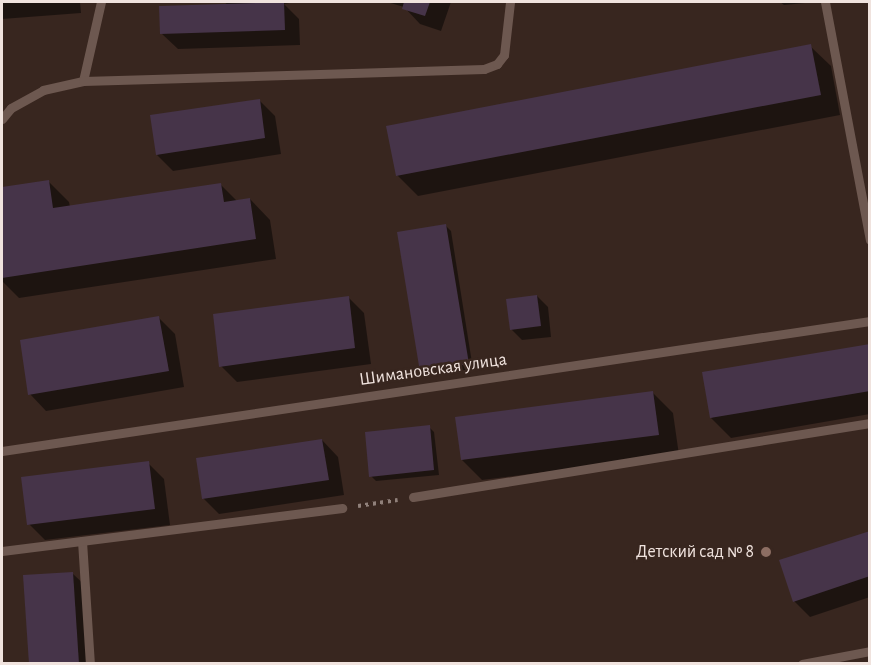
<!DOCTYPE html>
<meta charset="utf-8">
<style>
body{margin:0}
#map{position:relative;width:871px;height:665px;overflow:hidden;background:#38261f;font-family:"Alegreya Sans",sans-serif}
div>[style]{position:absolute}
.shadow>*{inset:0;background:#0007}
.building>*{inset:0;background:#463449}
.path>*{height:4px;margin-top:-2px;transform-origin:0;background:repeating-linear-gradient(90deg,#90807a 0 3px,transparent 0 7.5px)}
.lane>*{height:9px;margin:-4.5px;padding:0 4.5px;transform-origin:4.5px;border-radius:4.5px;background:#6d5850}
.dots>*{width:16px;height:16px;translate:-50% -50%;box-sizing:border-box;border:3px solid #38261f;border-radius:50%}
span{translate:-50% -50%;white-space:nowrap;text-align:center;line-height:1.15;-webkit-text-stroke:5px #38261f;paint-order:stroke}
.street-label{font-size:18px;color:#f0e3de}
.poi-label{font-size:18px;color:#f0e3de}
.right{translate:-100% -50%;text-align:right}
.frame{position:absolute;inset:0;border:3px solid #f0e3de;pointer-events:none}
</style>
<div id="map">
<div class="shadow">
<div style="clip-path:polygon(2px 2px,80px 2px,81px 13px,2px 19px)"></div>
<div style="clip-path:polygon(224px 2px,295px 2px,284px 4px,299px 19px,300px 45px,178px 49px,161px 33px,228px 5px)"></div>
<div style="clip-path:polygon(387px 2px,451px 2px,441px 31px,420px 24px,404px 7px)"></div>
<div style="clip-path:polygon(780px 2px,804px 2px,805px 3px,784px 5px)"></div>
<div style="clip-path:polygon(810px 46px,831px 66px,840px 115px,418px 196px,397px 175px)"></div>
<div style="clip-path:polygon(259px 100px,275px 116px,281px 154px,173px 171px,157px 155px)"></div>
<div style="clip-path:polygon(48px 181px,69px 202px,70px 207px,220px 184px,237px 201px,250px 199px,270px 220px,276px 259px,19px 298px,2px 281px,2px 188px)"></div>
<div style="clip-path:polygon(446px 226px,451px 231px,473px 369px,426px 376px,421px 371px)"></div>
<div style="clip-path:polygon(537px 296px,548px 307px,551px 337px,522px 340px,511px 329px)"></div>
<div style="clip-path:polygon(348px 297px,364px 313px,371px 364px,237px 382px,221px 366px)"></div>
<div style="clip-path:polygon(159px 318px,175px 334px,184px 387px,46px 411px,30px 394px)"></div>
<div style="clip-path:polygon(870px 345px,870px 414px,731px 438px,711px 418px)"></div>
<div style="clip-path:polygon(653px 393px,673px 413px,679px 455px,482px 480px,462px 460px)"></div>
<div style="clip-path:polygon(429px 427px,434px 432px,439px 475px,376px 481px,371px 476px)"></div>
<div style="clip-path:polygon(322px 440px,338px 457px,344px 495px,219px 514px,203px 498px)"></div>
<div style="clip-path:polygon(148px 463px,164px 479px,170px 525px,45px 540px,29px 524px)"></div>
<div style="clip-path:polygon(870px 532px,870px 597px,810px 617px,794px 601px)"></div>
<div style="clip-path:polygon(72px 573px,89px 589px,94px 664px,31px 664px)"></div>
</div>
<div class="building">
<div style="clip-path:polygon(284px 2px,285px 30px,160px 34px,159px 6px)"></div>
<div style="clip-path:polygon(404px 2px,430px 2px,425px 16px,402px 9px)"></div>
<div style="clip-path:polygon(811px 44px,821px 95px,396px 176px,386px 126px)"></div>
<div style="clip-path:polygon(260px 99px,265px 138px,156px 155px,150px 115px)"></div>
<div style="clip-path:polygon(49px 180px,53px 208px,221px 183px,224px 202px,250px 198px,256px 239px,2px 278px,2px 187px)"></div>
<div style="clip-path:polygon(446px 224px,469px 364px,420px 372px,397px 232px)"></div>
<div style="clip-path:polygon(537px 295px,541px 326px,510px 330px,506px 299px)"></div>
<div style="clip-path:polygon(349px 296px,355px 348px,219px 367px,213px 314px)"></div>
<div style="clip-path:polygon(159px 316px,169px 371px,28px 395px,20px 340px)"></div>
<div style="clip-path:polygon(870px 344px,870px 391px,710px 418px,702px 372px)"></div>
<div style="clip-path:polygon(653px 391px,659px 435px,461px 460px,455px 417px)"></div>
<div style="clip-path:polygon(430px 425px,434px 470px,369px 477px,365px 432px)"></div>
<div style="clip-path:polygon(322px 439px,329px 480px,202px 499px,196px 458px)"></div>
<div style="clip-path:polygon(149px 461px,155px 509px,27px 525px,21px 477px)"></div>
<div style="clip-path:polygon(870px 531px,870px 576px,793px 602px,779px 560px)"></div>
<div style="clip-path:polygon(73px 572px,79px 664px,29px 664px,23px 575px)"></div>
</div>
<div class="path">
<div style="left:358px;top:506px;width:40px;rotate:-8.5deg"></div>
</div>
<div class="lane">
<div style="left:825px;top:2px;width:242px;rotate:79.3deg"></div>
<div style="left:83px;top:81px;width:81px;rotate:-77.2deg"></div>
<div style="left:2px;top:119px;width:14px;rotate:-51deg"></div>
<div style="left:11px;top:108px;width:37px;rotate:-29deg"></div>
<div style="left:43px;top:90px;width:41px;rotate:-12.7deg"></div>
<div style="left:83px;top:81px;width:401px;rotate:-1.7deg"></div>
<div style="left:484px;top:69px;width:14px;rotate:-21deg"></div>
<div style="left:497px;top:64px;width:11px;rotate:-52deg"></div>
<div style="left:504px;top:55px;width:53px;rotate:-83.5deg"></div>
<div style="left:2px;top:451px;width:878px;rotate:-8.52deg"></div>
<div style="left:413px;top:497px;width:463px;rotate:-9.2deg"></div>
<div style="left:82px;top:541px;width:123px;rotate:86.3deg"></div>
<div style="left:2px;top:551px;width:343px;rotate:-7.2deg"></div>
<div style="left:802px;top:664px;width:69px;rotate:-10.8deg"></div>
</div>
<div class="dots">
<div style="left:766px;top:552px;background:#8d6e63"></div>
</div>
<div class="street-label">
<span style="left:433px;top:370px;rotate:-8deg">Шимановская улица</span>
</div>
<div class="poi-label">
<span class="right" style="left:754px;top:552px">Детский сад № 8</span>
</div>
<div class="frame"></div>
</div>
